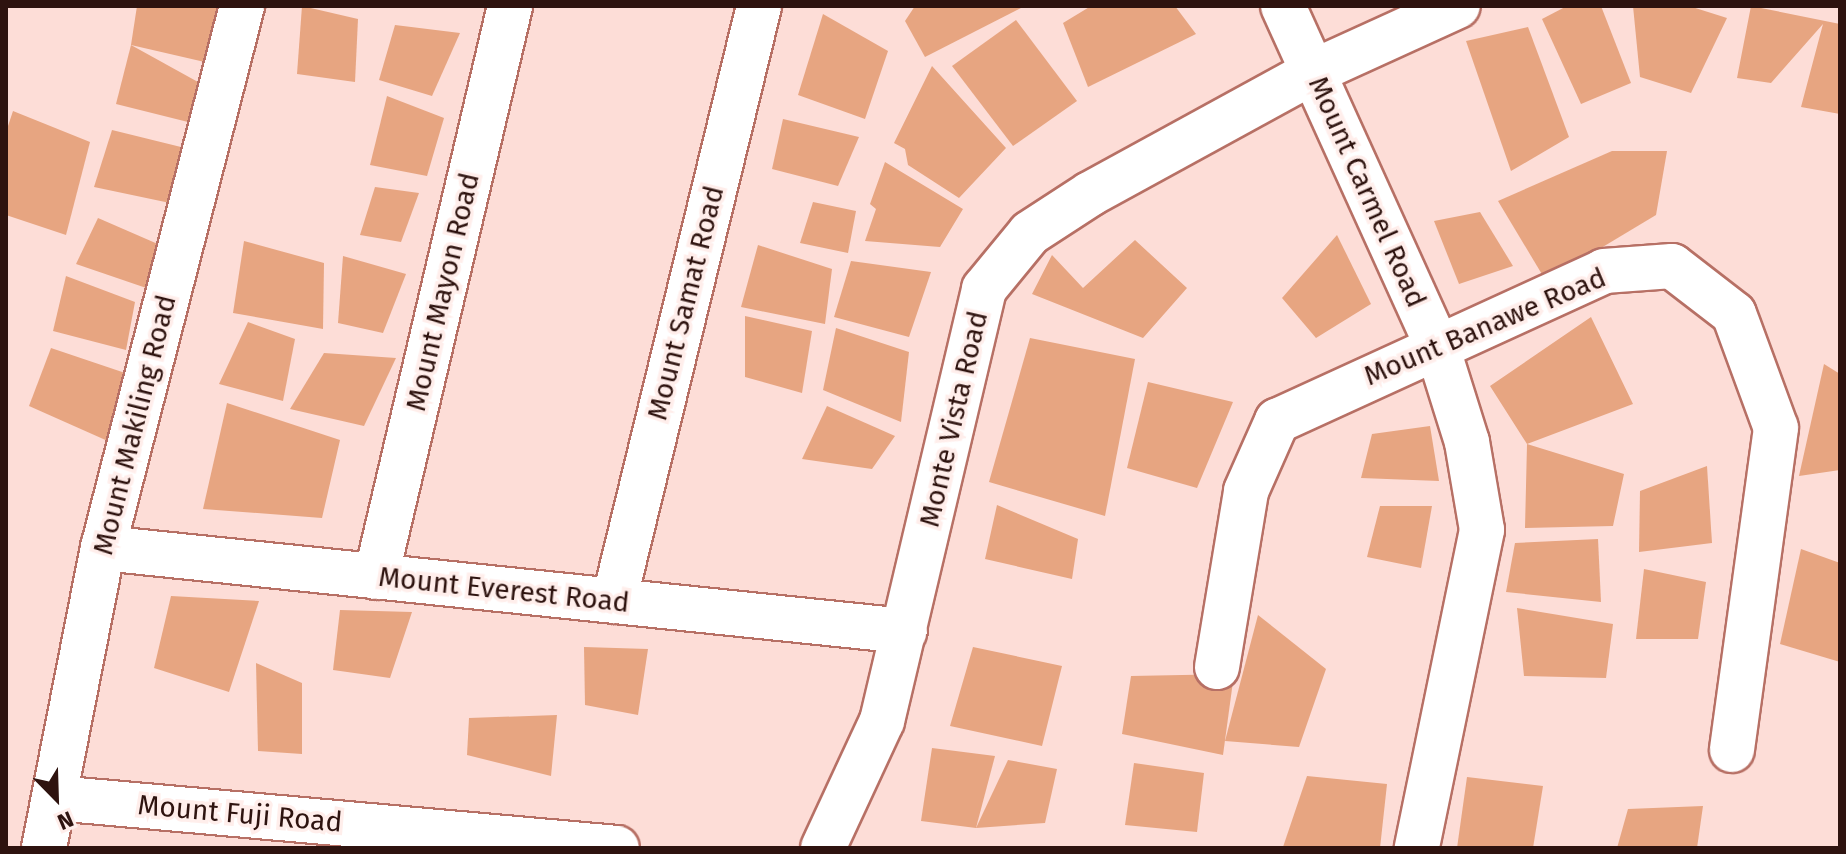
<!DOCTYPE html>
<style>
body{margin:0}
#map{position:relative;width:1846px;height:854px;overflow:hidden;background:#fdddd7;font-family:"Fira Sans",sans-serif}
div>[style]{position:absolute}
.building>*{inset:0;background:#e7a581}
.roads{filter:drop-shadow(2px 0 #b77065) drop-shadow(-2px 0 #b77065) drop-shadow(0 2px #b77065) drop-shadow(0 -2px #b77065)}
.minor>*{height:44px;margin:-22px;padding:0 22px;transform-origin:22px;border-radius:22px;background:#fff}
span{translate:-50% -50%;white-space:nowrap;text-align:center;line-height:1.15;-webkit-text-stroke:7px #ffeeeb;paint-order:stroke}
.street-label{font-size:28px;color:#2e130f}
.frame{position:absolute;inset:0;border:8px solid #2e130f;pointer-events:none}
.north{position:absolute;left:16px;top:758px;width:80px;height:80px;-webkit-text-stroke:6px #ffeeeb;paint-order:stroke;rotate:157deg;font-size:22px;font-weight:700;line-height:32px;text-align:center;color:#2e130f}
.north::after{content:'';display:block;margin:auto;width:28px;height:36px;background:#2e130f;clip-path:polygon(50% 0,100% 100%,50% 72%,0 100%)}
</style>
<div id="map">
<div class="building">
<div style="clip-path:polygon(137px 6px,226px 6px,209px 63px,131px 45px)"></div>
<div style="clip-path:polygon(302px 6px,358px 19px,355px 82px,297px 74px)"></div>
<div style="clip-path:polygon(915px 6px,1025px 6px,925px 57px,905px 21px)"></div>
<div style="clip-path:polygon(1091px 6px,1175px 6px,1196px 34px,1088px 87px,1063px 23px)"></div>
<div style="clip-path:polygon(1567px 6px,1601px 6px,1631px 83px,1581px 104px,1542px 19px)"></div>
<div style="clip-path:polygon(1633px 6px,1689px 6px,1727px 18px,1691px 93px,1640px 77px)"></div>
<div style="clip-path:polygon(1751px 6px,1840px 24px,1840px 114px,1801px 107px,1823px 24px,1771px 83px,1737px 78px)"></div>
<div style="clip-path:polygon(823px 14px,888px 51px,865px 119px,798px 95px)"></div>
<div style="clip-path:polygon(1016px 20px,1077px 101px,1013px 146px,952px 66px)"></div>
<div style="clip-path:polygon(395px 25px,460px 33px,432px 96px,379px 80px)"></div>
<div style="clip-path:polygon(1528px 27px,1569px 137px,1511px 171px,1466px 41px)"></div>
<div style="clip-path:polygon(131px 45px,198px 82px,188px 122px,116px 104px)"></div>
<div style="clip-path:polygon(932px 66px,1006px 148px,959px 198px,908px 165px,905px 149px,894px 143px)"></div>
<div style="clip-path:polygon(387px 96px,444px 118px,427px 176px,370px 165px)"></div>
<div style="clip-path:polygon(13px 111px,90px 142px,66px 235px,6px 215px,6px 132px)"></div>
<div style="clip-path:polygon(783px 119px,859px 137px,838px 186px,772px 169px)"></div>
<div style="clip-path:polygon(112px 130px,181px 147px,170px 203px,94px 187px)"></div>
<div style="clip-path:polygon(1612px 151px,1667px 151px,1656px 215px,1546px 281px,1498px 201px)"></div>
<div style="clip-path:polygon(885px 162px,963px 209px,940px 247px,865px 241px,876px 209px,870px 204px)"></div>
<div style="clip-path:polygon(375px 187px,419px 193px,401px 242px,360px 235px)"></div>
<div style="clip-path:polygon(813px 202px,856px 211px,848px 253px,800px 243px)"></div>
<div style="clip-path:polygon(1480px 212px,1513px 266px,1459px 284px,1434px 221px)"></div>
<div style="clip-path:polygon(98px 218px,167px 248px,158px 292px,76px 264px)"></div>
<div style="clip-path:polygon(1337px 235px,1371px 304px,1316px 338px,1282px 298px)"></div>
<div style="clip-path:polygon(1135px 240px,1187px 288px,1143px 338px,1032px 294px,1052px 255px,1083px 288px)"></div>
<div style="clip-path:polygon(244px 241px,324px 263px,323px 329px,233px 313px)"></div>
<div style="clip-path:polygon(758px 245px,832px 269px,825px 324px,741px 307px)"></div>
<div style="clip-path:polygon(343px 256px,406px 274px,383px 333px,338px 323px)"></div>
<div style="clip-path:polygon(851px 261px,931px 272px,909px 337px,834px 317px)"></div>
<div style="clip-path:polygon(66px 276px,135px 302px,126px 350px,53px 331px)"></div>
<div style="clip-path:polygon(745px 316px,812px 331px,802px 393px,745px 377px)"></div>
<div style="clip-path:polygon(1591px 317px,1633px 404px,1527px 444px,1624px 474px,1613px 526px,1525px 528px,1527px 444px,1490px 386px)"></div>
<div style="clip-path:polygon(248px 322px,295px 339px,283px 401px,219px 384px)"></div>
<div style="clip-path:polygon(836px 328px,909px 352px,901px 422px,823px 390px)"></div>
<div style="clip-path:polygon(1030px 338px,1135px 359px,1105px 516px,989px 482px)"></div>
<div style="clip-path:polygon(51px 348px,137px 377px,110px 442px,29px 406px)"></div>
<div style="clip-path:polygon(324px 353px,396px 358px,364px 426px,290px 409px)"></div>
<div style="clip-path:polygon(1824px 364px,1840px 374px,1840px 470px,1799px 476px)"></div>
<div style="clip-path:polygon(1148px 382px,1233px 402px,1197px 488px,1127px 468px)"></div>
<div style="clip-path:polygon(227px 403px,340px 440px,322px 518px,203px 509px)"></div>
<div style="clip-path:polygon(827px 406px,895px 436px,872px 469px,802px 459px)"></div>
<div style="clip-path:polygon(1430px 426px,1439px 481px,1361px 478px,1372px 434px)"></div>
<div style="clip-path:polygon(1707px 466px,1712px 543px,1639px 552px,1640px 491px)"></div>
<div style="clip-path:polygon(997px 505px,1078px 539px,1072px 579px,985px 559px)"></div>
<div style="clip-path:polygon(1380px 506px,1432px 506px,1421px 568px,1367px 557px)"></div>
<div style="clip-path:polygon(1598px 539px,1601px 602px,1506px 592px,1515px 543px)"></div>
<div style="clip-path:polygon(1801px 549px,1840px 563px,1840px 662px,1780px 644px)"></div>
<div style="clip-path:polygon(1644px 569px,1706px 582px,1698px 639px,1636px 639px)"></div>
<div style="clip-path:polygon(171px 596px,259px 601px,229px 692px,154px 668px)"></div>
<div style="clip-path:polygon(1517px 608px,1613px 624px,1606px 678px,1524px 676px)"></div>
<div style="clip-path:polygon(340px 610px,412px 612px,390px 678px,333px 670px)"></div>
<div style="clip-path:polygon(1258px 615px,1326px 669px,1299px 747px,1225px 741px)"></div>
<div style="clip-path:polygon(584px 647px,648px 649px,638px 715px,585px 705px)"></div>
<div style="clip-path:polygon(973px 647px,1062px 666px,1042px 746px,950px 726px)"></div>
<div style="clip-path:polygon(256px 663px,302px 683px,302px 754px,258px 751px)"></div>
<div style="clip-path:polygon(1234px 674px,1223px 755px,1122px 734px,1131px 676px)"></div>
<div style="clip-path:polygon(557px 715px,551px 776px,467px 755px,469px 718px)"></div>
<div style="clip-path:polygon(932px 748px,995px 756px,976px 828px,921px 821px)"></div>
<div style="clip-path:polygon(1008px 760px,1057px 769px,1045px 823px,976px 828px)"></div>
<div style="clip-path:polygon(1134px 763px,1204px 773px,1197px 832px,1125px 825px)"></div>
<div style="clip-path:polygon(1307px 776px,1387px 784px,1380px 848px,1283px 847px)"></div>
<div style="clip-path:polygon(1467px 777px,1543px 786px,1533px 848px,1457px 848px)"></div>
<div style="clip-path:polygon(1703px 806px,1697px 848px,1617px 848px,1628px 809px)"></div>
</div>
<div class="roads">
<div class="minor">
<div style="left:1283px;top:6px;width:370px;rotate:65.6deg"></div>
<div style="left:1436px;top:343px;width:104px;rotate:72.6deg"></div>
<div style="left:1467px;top:442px;width:89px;rotate:80.3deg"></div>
<div style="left:1482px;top:530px;width:325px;rotate:101.6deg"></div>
<div style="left:103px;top:548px;width:806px;rotate:5.91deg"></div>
<div style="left:376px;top:577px;width:587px;rotate:-76.79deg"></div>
<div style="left:614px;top:601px;width:612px;rotate:-76.3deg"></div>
<div style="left:1217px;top:667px;width:178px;rotate:-80.6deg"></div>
<div style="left:1246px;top:491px;width:77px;rotate:-66.1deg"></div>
<div style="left:1277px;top:421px;width:360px;rotate:-24.6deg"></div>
<div style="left:1604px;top:271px;width:68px;rotate:-4.2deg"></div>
<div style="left:1672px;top:266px;width:78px;rotate:37.7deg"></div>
<div style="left:1734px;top:314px;width:121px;rotate:69.8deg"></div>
<div style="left:1776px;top:428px;width:325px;rotate:97.8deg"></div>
<div style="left:55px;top:798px;width:564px;rotate:5.08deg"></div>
<div style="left:44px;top:848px;width:306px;rotate:-78.9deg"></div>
<div style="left:103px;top:548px;width:560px;rotate:-75.62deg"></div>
<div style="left:823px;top:848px;width:140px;rotate:-65.1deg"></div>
<div style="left:882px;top:721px;width:444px;rotate:-76.7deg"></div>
<div style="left:984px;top:289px;width:72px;rotate:-50.6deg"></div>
<div style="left:1030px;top:233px;width:72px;rotate:-33deg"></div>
<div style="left:1090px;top:194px;width:254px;rotate:-28.7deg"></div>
<div style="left:1313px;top:72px;width:159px;rotate:-24.5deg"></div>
</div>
</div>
<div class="street-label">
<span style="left:1367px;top:192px;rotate:66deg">Mount Carmel Road</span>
<span style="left:443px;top:292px;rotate:-77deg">Mount Mayon Road</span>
<span style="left:686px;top:303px;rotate:-76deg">Mount Samat Road</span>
<span style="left:1485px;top:327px;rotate:-23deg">Mount Banawe Road</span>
<span style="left:954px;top:419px;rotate:-77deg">Monte Vista Road</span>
<span style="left:135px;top:425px;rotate:-76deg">Mount Makiling Road</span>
<span style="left:504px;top:590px;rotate:6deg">Mount Everest Road</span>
<span style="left:240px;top:814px;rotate:5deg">Mount Fuji Road</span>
</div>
<div class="frame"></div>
<div class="north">N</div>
</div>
